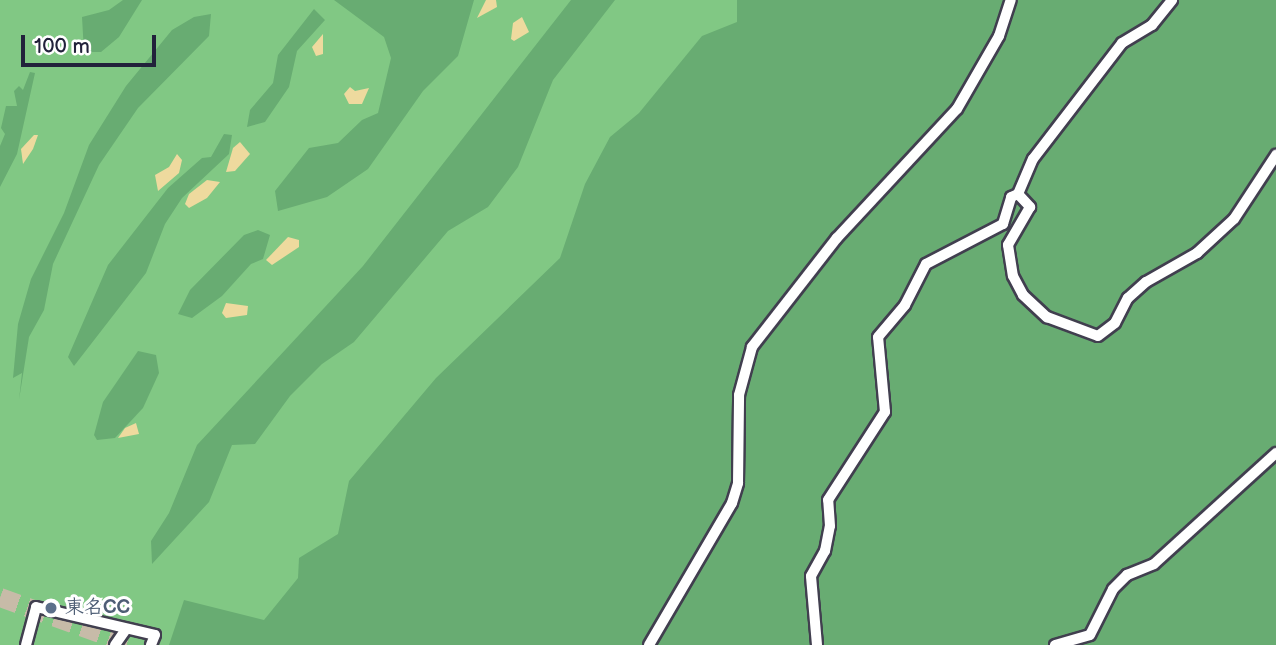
<!DOCTYPE html>
<meta charset="utf-8">
<style>
body{margin:0}
#map{position:relative;width:1276px;height:645px;overflow:hidden;background:#f0e1c3;font-family:"Balsamiq Sans","Klee One",sans-serif}
div>[style]{position:absolute}
.green>*{inset:0;background:#81c884}
.forest>*{inset:0;background:#68ac72}
.sand>*{inset:0;background:#eeda9e}
.motorway-tunnel>*{height:19px;margin-top:-9.5px;transform-origin:0;background:repeating-linear-gradient(90deg,#c7bba8 0 19px,transparent 0 29px)}
.roads{filter:drop-shadow(2px 0 #413f4f) drop-shadow(-2px 0 #413f4f) drop-shadow(0 2px #413f4f) drop-shadow(0 -2px #413f4f)}
.minor>*{height:10px;margin:-5px;padding:0 5px;transform-origin:5px;border-radius:5px;background:#fff}
.dots>*{width:19px;height:19px;translate:-50% -50%;box-sizing:border-box;border:4px solid #fff;border-radius:50%}
span{translate:-50% -50%;white-space:nowrap;text-align:center;line-height:1.15;-webkit-text-stroke:6px #fff;paint-order:stroke}
.service-label{font-size:19px;color:#4e5e75;font-weight:700}
.left{translate:0 -50%;text-align:left}
.scale{position:absolute;left:21px;top:35px;width:135px;height:32px;box-sizing:border-box;border:4px solid #22223b;border-top:0;padding-left:9px;font-size:21px;line-height:24px;white-space:nowrap;color:#22223b;-webkit-text-stroke:5px #fff;paint-order:stroke}
</style>
<div id="map">
<div class="green">
<div style="clip-path:polygon(0 0,765px 0,563px 280px,247px 645px,0 645px)"></div>
</div>
<div class="forest">
<div style="clip-path:polygon(123px 0,142px 0,119px 37px,101px 52px,84px 52px,82px 17px,109px 10px)"></div>
<div style="clip-path:polygon(334px 0,474px 0,458px 56px,423px 91px,368px 169px,327px 197px,278px 211px,275px 191px,309px 148px,338px 143px,362px 120px,378px 113px,391px 58px,384px 37px)"></div>
<div style="clip-path:polygon(571px 0,615px 0,553px 80px,518px 167px,488px 207px,448px 231px,354px 342px,322px 364px,290px 396px,255px 444px,232px 445px,209px 502px,152px 564px,151px 541px,169px 513px,197px 445px,363px 266px)"></div>
<div style="clip-path:polygon(737px 0,1276px 0,1276px 645px,169px 645px,184px 600px,264px 620px,298px 578px,299px 558px,338px 534px,349px 481px,436px 378px,560px 258px,585px 184px,610px 137px,639px 113px,702px 36px,737px 22px)"></div>
<div style="clip-path:polygon(314px 9px,325px 20px,297px 51px,289px 87px,265px 122px,247px 127px,250px 110px,273px 83px,278px 55px)"></div>
<div style="clip-path:polygon(211px 14px,209px 36px,138px 108px,99px 165px,53px 264px,44px 310px,29px 337px,19px 400px,22px 373px,13px 378px,18px 324px,31px 279px,64px 213px,89px 145px,126px 86px,172px 30px,194px 17px)"></div>
<div style="clip-path:polygon(30px 72px,35px 73px,17px 154px,0 187px,0 146px,5px 134px,1px 128px,6px 106px,17px 106px,14px 91px,19px 86px,23px 90px)"></div>
<div style="clip-path:polygon(224px 134px,232px 135px,229px 154px,182px 198px,165px 224px,146px 273px,74px 366px,68px 357px,108px 265px,168px 188px,202px 158px,211px 157px)"></div>
<div style="clip-path:polygon(258px 230px,270px 235px,263px 259px,251px 264px,222px 296px,192px 318px,178px 314px,190px 290px,244px 235px)"></div>
<div style="clip-path:polygon(138px 351px,156px 355px,159px 373px,143px 408px,115px 438px,97px 440px,94px 435px,103px 402px)"></div>
</div>
<div class="sand">
<div style="clip-path:polygon(486px 0,496px 0,497px 7px,477px 18px)"></div>
<div style="clip-path:polygon(522px 17px,529px 32px,514px 41px,511px 39px,513px 23px)"></div>
<div style="clip-path:polygon(323px 34px,323px 54px,316px 56px,312px 47px)"></div>
<div style="clip-path:polygon(350px 87px,355px 91px,369px 88px,362px 104px,349px 104px,344px 94px)"></div>
<div style="clip-path:polygon(34px 135px,38px 135px,33px 149px,23px 164px,21px 149px)"></div>
<div style="clip-path:polygon(240px 142px,250px 154px,235px 171px,226px 172px,233px 148px)"></div>
<div style="clip-path:polygon(177px 154px,182px 160px,179px 173px,158px 191px,155px 175px,169px 167px)"></div>
<div style="clip-path:polygon(207px 180px,220px 182px,207px 198px,189px 208px,185px 204px,189px 194px)"></div>
<div style="clip-path:polygon(288px 237px,299px 240px,299px 247px,272px 265px,266px 260px)"></div>
<div style="clip-path:polygon(226px 303px,248px 306px,247px 315px,226px 318px,222px 313px)"></div>
<div style="clip-path:polygon(136px 423px,139px 434px,118px 438px,125px 428px)"></div>
</div>
<div class="motorway-tunnel">
<div style="left:0;top:597px;width:141px;rotate:19.8deg"></div>
</div>
<div class="roads">
<div class="minor">
<div style="left:1018px;top:194px;width:18px;rotate:47deg"></div>
<div style="left:1030px;top:207px;width:44px;rotate:120.1deg"></div>
<div style="left:1008px;top:245px;width:31px;rotate:81deg"></div>
<div style="left:1013px;top:276px;width:21px;rotate:62deg"></div>
<div style="left:1023px;top:295px;width:33px;rotate:43deg"></div>
<div style="left:1047px;top:317px;width:54px;rotate:20.4deg"></div>
<div style="left:1098px;top:336px;width:21px;rotate:-37deg"></div>
<div style="left:1115px;top:323px;width:28px;rotate:-63deg"></div>
<div style="left:1128px;top:298px;width:24px;rotate:-42deg"></div>
<div style="left:1146px;top:282px;width:59px;rotate:-29.6deg"></div>
<div style="left:1197px;top:253px;width:50px;rotate:-42.6deg"></div>
<div style="left:1234px;top:219px;width:77px;rotate:-56.7deg"></div>
<div style="left:26px;top:645px;width:39px;rotate:-75deg"></div>
<div style="left:36px;top:607px;width:122px;rotate:13.2deg"></div>
<div style="left:155px;top:635px;width:11px;rotate:112deg"></div>
<div style="left:115px;top:645px;width:19px;rotate:-55deg"></div>
<div style="left:649px;top:645px;width:164px;rotate:-59.7deg"></div>
<div style="left:732px;top:503px;width:21px;rotate:-73deg"></div>
<div style="left:738px;top:483px;width:88px;rotate:-89.3deg"></div>
<div style="left:739px;top:395px;width:50px;rotate:-74.8deg"></div>
<div style="left:752px;top:347px;width:138px;rotate:-52.1deg"></div>
<div style="left:837px;top:238px;width:176px;rotate:-47.1deg"></div>
<div style="left:957px;top:109px;width:84px;rotate:-60.1deg"></div>
<div style="left:999px;top:36px;width:38px;rotate:-72deg"></div>
<div style="left:817px;top:645px;width:69px;rotate:-95deg"></div>
<div style="left:811px;top:576px;width:29px;rotate:-61deg"></div>
<div style="left:825px;top:551px;width:25px;rotate:-79deg"></div>
<div style="left:830px;top:526px;width:26px;rotate:-94deg"></div>
<div style="left:828px;top:500px;width:105px;rotate:-57.1deg"></div>
<div style="left:885px;top:412px;width:75px;rotate:-95.3deg"></div>
<div style="left:878px;top:337px;width:42px;rotate:-49.8deg"></div>
<div style="left:905px;top:305px;width:46px;rotate:-62.9deg"></div>
<div style="left:926px;top:264px;width:87px;rotate:-27.5deg"></div>
<div style="left:1003px;top:224px;width:28px;rotate:-73deg"></div>
<div style="left:1011px;top:197px;width:8px;rotate:-23deg"></div>
<div style="left:1018px;top:194px;width:38px;rotate:-67deg"></div>
<div style="left:1033px;top:159px;width:146px;rotate:-52.5deg"></div>
<div style="left:1122px;top:43px;width:35px;rotate:-31deg"></div>
<div style="left:1152px;top:25px;width:32px;rotate:-51deg"></div>
<div style="left:1055px;top:645px;width:36px;rotate:-16deg"></div>
<div style="left:1090px;top:635px;width:51px;rotate:-63.4deg"></div>
<div style="left:1113px;top:589px;width:20px;rotate:-45deg"></div>
<div style="left:1127px;top:575px;width:29px;rotate:-22deg"></div>
<div style="left:1154px;top:564px;width:165px;rotate:-42.3deg"></div>
</div>
</div>
<div class="dots">
<div style="left:51px;top:608px;background:#5c6f8a"></div>
</div>
<div class="service-label">
<span class="left" style="left:65px;top:608px">東名CC</span>
</div>
<div class="scale">100 m</div>
</div>
